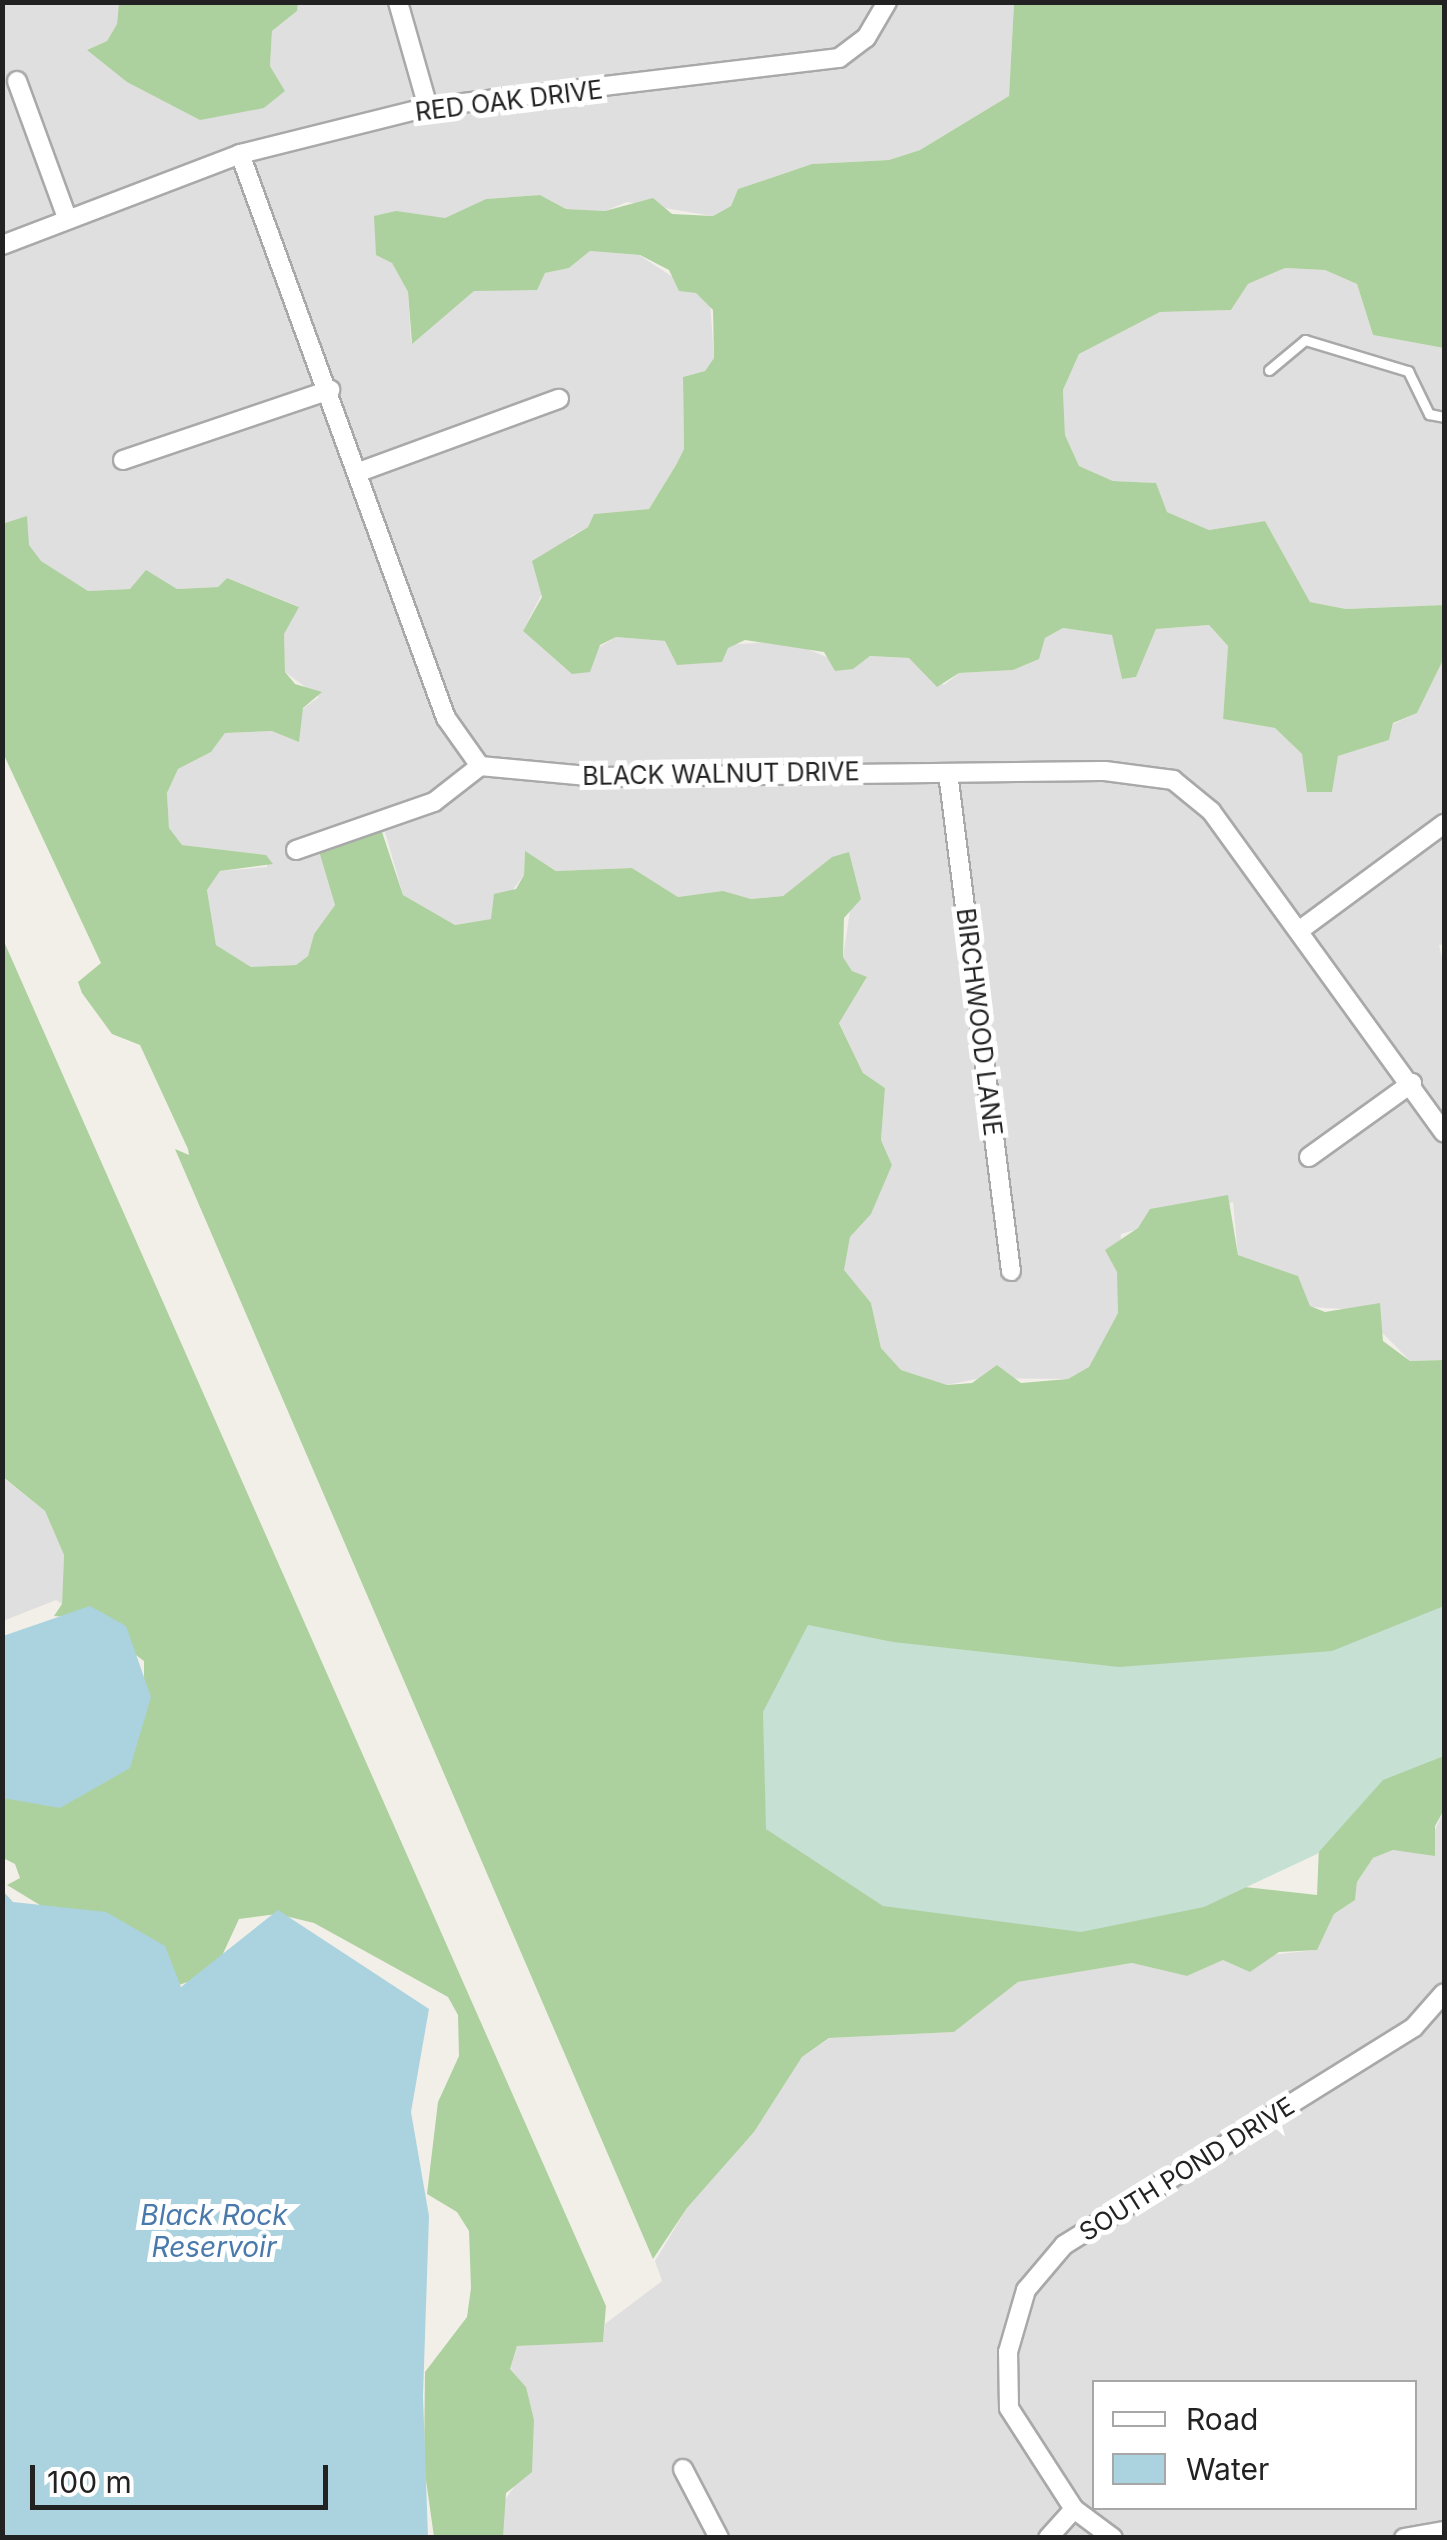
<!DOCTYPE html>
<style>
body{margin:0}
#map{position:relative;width:1447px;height:2540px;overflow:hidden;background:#f2efe9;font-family:Inter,sans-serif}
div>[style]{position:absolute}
.residential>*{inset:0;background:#e0dfdf}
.forest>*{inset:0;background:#add19e}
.wetland>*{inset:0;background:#c6e0d4}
.water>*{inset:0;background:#aad3df}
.roads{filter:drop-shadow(2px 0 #a9a9a9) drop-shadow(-2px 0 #a9a9a9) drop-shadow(0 2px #a9a9a9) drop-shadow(0 -2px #a9a9a9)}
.service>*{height:9px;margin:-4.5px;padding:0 4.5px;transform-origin:4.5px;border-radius:4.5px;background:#fff}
.minor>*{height:18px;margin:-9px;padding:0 9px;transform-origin:9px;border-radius:9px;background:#fff}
span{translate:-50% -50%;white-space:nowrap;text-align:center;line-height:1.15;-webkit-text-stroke:10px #fff;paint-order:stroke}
.street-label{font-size:25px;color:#222}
.water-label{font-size:28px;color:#4a7aab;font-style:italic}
.frame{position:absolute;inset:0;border:5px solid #222;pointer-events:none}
.legend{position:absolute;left:1092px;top:2380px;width:325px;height:130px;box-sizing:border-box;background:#fff;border:2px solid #a7a7a7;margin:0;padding:12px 18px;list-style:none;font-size:30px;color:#222}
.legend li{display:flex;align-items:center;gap:20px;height:50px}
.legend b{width:50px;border:2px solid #a7a7a7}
.scale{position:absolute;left:30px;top:2465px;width:298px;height:45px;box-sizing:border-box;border:5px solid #222;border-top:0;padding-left:12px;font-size:30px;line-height:35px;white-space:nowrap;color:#222;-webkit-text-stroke:8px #fff;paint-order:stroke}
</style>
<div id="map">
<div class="residential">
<div style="clip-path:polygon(2px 3px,119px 3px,117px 24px,107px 41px,87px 50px,264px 108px,285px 91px,270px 66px,272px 31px,297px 11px,298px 3px,1014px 3px,1009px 96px,920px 150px,889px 160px,812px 164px,738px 189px,731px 206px,713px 216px,627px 202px,605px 211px,566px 209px,540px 195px,486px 199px,445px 218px,405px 216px,392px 263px,408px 292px,411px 343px,474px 291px,536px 289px,545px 273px,569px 268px,590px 251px,639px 255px,710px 301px,714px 358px,705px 371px,683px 377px,684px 449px,676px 465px,649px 509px,594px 514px,588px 527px,571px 536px,523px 631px,565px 668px,616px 637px,665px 641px,670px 648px,788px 641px,853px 668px,870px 656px,909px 658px,944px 685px,959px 673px,1013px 670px,1038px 659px,1045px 638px,1063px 628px,1113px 635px,1122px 679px,1136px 677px,1156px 629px,1209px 625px,1228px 646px,1223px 719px,1275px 728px,1302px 754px,1308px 792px,1331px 792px,1337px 756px,1389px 740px,1393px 724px,1417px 713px,1444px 658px,1444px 944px,1439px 945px,1444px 965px,1444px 1360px,1410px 1361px,1360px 1310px,1310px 1307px,1298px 1276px,1238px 1255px,1233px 1202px,1121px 1234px,1118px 1313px,1089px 1368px,1068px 1379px,982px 1378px,946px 1385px,901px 1370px,881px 1348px,871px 1303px,843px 1271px,850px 1237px,871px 1213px,892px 1165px,881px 1140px,885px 1088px,863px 1073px,839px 1022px,867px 978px,852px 971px,843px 957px,851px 904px,832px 857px,783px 896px,751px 899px,723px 892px,678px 897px,632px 868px,557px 871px,525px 852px,524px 875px,491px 919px,455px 925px,403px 895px,385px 832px,320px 851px,335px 905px,314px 934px,308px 956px,296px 965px,251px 967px,216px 945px,207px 890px,220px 871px,267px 867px,266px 855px,182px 845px,169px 829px,167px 793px,178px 769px,211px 752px,225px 733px,272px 731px,319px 697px,285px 672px,283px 634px,298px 606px,227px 578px,218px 587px,177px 589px,141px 581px,130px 589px,88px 591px,41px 562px,3px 524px)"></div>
<div style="clip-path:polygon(1285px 268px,1325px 270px,1357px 284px,1373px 335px,1444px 348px,1444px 605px,1346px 609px,1310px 602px,1265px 521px,1209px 530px,1167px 512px,1155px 483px,1113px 481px,1079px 466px,1065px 435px,1063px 390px,1079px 354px,1160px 312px,1231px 310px,1248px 284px)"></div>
<div style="clip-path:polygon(2px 1477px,45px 1511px,64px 1555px,62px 1604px,56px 1600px,3px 1621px)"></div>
<div style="clip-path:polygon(evenodd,1444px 1810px,1444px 2537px,503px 2538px,501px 2506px,520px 2478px,526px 2387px,510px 2369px,517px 2346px,603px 2341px,605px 2324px,662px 2281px,655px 2261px,687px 2208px,754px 2132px,802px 2057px,830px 2038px,954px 2032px,1018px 1982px,1132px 1963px,1187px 1976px,1223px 1960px,1316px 1950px,1334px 1914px,1355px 1900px,1357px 1882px,1373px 1858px,1393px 1850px,1425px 1852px,1444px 1810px,1094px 2382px,1414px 2382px,1414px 2508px,1094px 2508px,1094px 2382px)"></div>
</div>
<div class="forest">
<div style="clip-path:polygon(119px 3px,298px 3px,297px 11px,272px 31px,270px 66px,285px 91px,264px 108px,200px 120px,127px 82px,87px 50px,107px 41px,117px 24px)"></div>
<div style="clip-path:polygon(1014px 3px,1444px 3px,1444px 348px,1373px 335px,1357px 284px,1325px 270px,1285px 268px,1248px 284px,1231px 310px,1160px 312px,1079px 354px,1063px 390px,1065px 435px,1079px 466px,1113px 481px,1156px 483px,1167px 512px,1209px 530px,1265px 521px,1310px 602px,1346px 609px,1444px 605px,1444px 658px,1417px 713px,1393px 723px,1389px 740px,1338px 756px,1332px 792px,1307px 792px,1302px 754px,1275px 728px,1223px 719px,1228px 646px,1209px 625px,1156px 629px,1136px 677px,1122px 679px,1112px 635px,1063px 628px,1045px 638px,1039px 659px,1013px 670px,959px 673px,937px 687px,909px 658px,870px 656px,853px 669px,835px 671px,824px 652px,745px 640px,728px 648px,722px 662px,677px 665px,665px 641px,616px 637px,600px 645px,590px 672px,572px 674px,523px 631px,542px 597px,532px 561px,588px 527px,594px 514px,649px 509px,676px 465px,684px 449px,683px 377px,705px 371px,714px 358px,713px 310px,696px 293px,679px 291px,669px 270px,640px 255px,590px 251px,569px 268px,545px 273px,537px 290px,474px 291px,412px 344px,408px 292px,392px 263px,376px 255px,374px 216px,396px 211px,445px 218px,486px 199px,540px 195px,566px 209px,605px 211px,653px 198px,672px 214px,713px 216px,731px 206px,738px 189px,812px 164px,889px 160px,920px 150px,1009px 96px)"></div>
<div style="clip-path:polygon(27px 516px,29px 545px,41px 561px,88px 591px,130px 589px,146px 570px,177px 589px,218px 587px,227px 578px,299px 607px,284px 634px,285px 672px,295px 684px,322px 692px,303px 708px,299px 742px,272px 731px,225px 733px,211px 752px,178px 769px,167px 793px,169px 828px,182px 845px,266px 855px,273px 864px,220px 871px,207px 890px,216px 945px,251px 967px,296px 965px,308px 956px,314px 934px,335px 905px,319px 851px,381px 829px,403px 895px,455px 925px,491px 919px,494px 894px,516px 889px,524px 875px,525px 851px,556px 871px,632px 868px,678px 897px,723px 891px,751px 899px,783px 896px,832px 857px,849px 852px,861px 899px,844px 918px,843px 957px,852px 971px,867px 977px,839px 1023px,863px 1073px,885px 1088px,881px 1140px,892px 1165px,871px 1214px,850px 1237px,844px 1270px,871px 1303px,881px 1348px,901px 1370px,947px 1385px,972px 1383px,997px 1365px,1021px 1383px,1068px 1379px,1089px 1367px,1118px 1313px,1117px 1272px,1105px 1250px,1138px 1228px,1150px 1209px,1228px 1195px,1238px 1255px,1298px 1276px,1310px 1306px,1325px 1312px,1380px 1303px,1383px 1341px,1410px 1361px,1444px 1360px,1444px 1627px,1172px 1879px,1317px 1895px,1320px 1821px,1444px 1731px,1444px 1810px,1435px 1826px,1435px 1856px,1393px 1850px,1373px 1858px,1357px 1882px,1355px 1900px,1334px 1914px,1317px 1950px,1279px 1952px,1250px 1972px,1223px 1960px,1187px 1976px,1132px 1963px,1018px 1982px,954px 2032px,829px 2038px,802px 2057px,754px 2132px,687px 2208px,653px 2259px,175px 1149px,189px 1155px,188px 1149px,140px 1045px,112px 1034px,82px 993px,78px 982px,101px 963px,3px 753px,2px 524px)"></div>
<div style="clip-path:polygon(2px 937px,606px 2306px,603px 2342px,517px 2346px,510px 2369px,526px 2387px,534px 2420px,532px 2472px,506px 2493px,503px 2537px,434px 2537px,424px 2466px,425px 2372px,467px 2317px,471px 2288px,469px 2231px,457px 2212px,427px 2194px,438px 2102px,459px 2056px,458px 2015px,448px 1997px,314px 1923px,277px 1914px,239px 1919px,214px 1973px,176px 1986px,124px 1935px,124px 1922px,48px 1910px,7px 1885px,20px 1878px,15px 1864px,3px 1858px,3px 1790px,144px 1686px,144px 1661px,87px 1619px,54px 1616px,62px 1604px,64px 1555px,45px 1511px,3px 1477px)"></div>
</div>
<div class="wetland">
<div style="clip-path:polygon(1444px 1606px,1444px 1756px,1383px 1780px,1317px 1854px,1204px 1907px,1081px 1932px,883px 1906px,766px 1829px,763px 1712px,808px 1625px,893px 1642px,1119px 1667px,1332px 1651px)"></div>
</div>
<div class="water">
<div style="clip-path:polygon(90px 1606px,126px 1626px,151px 1697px,130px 1768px,60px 1808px,3px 1798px,3px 1636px)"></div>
<div style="clip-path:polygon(3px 1891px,13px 1902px,106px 1912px,165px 1946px,181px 1987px,278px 1910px,429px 2009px,411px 2112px,429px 2216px,423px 2396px,428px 2537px,3px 2537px)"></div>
</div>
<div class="roads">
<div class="service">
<div style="left:1269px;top:370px;width:47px;rotate:-39.8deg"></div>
<div style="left:1305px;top:340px;width:108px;rotate:16.8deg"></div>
<div style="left:1408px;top:371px;width:48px;rotate:64deg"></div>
<div style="left:1429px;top:414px;width:15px;rotate:11deg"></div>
</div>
<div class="minor">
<div style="left:398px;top:2px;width:109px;rotate:74.1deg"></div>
<div style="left:17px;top:81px;width:146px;rotate:69.9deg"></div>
<div style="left:240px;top:154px;width:600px;rotate:69.94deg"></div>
<div style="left:446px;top:718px;width:59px;rotate:54.7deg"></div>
<div style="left:480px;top:766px;width:119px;rotate:5.3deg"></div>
<div style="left:598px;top:777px;width:507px;rotate:-0.68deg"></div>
<div style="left:1105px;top:771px;width:69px;rotate:7.5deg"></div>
<div style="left:1173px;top:780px;width:49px;rotate:39.2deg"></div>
<div style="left:1211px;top:811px;width:397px;rotate:54.1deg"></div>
<div style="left:2px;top:245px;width:255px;rotate:-20.9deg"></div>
<div style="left:240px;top:154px;width:194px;rotate:-14deg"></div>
<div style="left:428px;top:107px;width:414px;rotate:-6.8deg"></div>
<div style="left:839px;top:58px;width:34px;rotate:-37deg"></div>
<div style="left:866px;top:38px;width:42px;rotate:-59.7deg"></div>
<div style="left:123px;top:460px;width:219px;rotate:-18.7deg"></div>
<div style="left:359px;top:472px;width:213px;rotate:-20.1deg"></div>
<div style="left:948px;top:773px;width:502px;rotate:82.79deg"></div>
<div style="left:296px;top:850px;width:146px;rotate:-19.2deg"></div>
<div style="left:434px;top:802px;width:58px;rotate:-38deg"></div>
<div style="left:1300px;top:930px;width:179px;rotate:-36.4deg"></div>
<div style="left:1309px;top:1157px;width:127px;rotate:-35.7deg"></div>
<div style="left:683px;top:2469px;width:78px;rotate:62.4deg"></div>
<div style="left:1048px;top:2538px;width:39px;rotate:-48deg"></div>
<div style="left:1113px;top:2538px;width:49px;rotate:-143.4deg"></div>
<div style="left:1074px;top:2509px;width:120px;rotate:-122.8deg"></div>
<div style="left:1009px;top:2408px;width:56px;rotate:-91deg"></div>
<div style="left:1008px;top:2352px;width:65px;rotate:-73.8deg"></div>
<div style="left:1026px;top:2290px;width:59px;rotate:-49.8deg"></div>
<div style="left:1064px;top:2245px;width:412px;rotate:-31.9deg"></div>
<div style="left:1414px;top:2027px;width:45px;rotate:-48.6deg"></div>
<div style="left:1404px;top:2538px;width:41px;rotate:-9.9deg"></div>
</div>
</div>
<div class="street-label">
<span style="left:509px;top:101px;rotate:-7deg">RED OAK DRIVE</span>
<span style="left:721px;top:774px;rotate:-1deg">BLACK WALNUT DRIVE</span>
<span style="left:979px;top:1022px;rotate:83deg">BIRCHWOOD LANE</span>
<span style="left:1187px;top:2169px;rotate:-32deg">SOUTH POND DRIVE</span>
</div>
<div class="water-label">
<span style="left:214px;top:2231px">Black Rock<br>Reservoir</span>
</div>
<div class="frame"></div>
<ul class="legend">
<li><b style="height:12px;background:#fff"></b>Road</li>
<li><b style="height:28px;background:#aad3df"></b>Water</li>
</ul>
<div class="scale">100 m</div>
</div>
